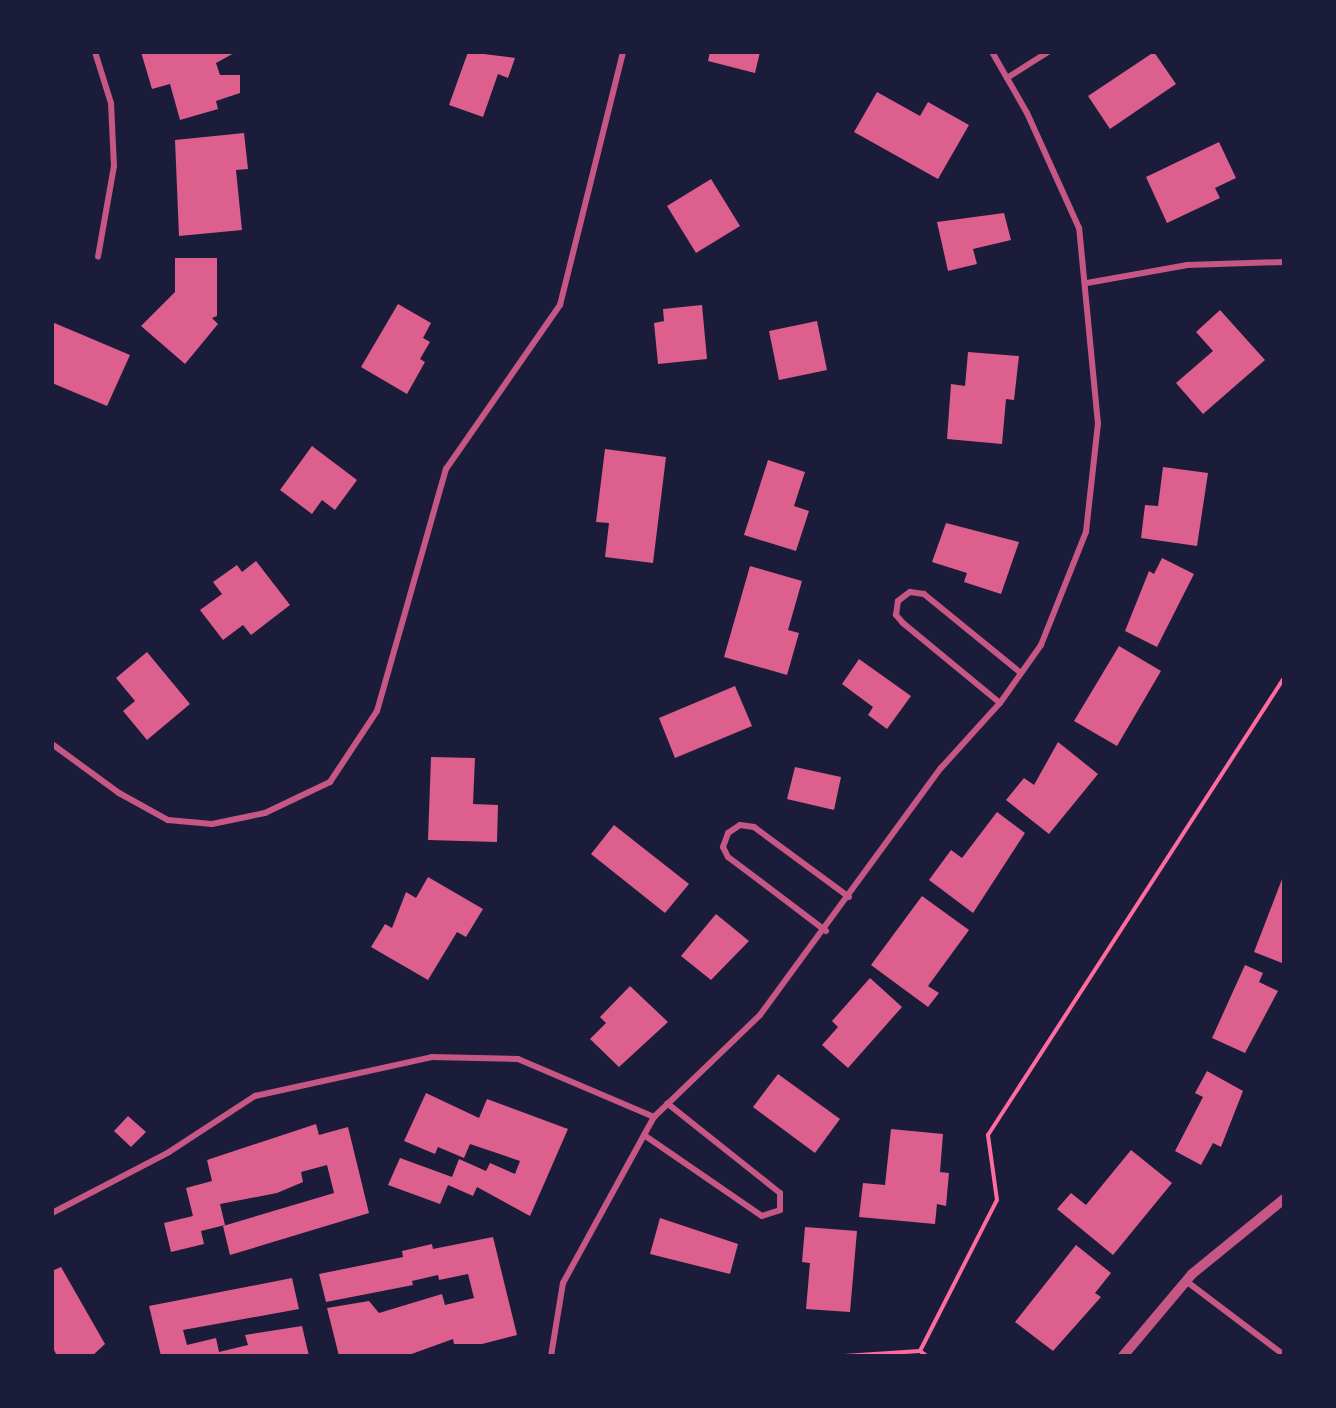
<!DOCTYPE html>
<style>
body{margin:0}
#map{position:relative;width:1336px;height:1408px;overflow:hidden;background:#1b1b3a;font-family:"Exo 2",sans-serif}
div>[style]{position:absolute}
.building>*{inset:0;background:#dd5f8e}
.path>*{height:4px;margin:-2px;padding:0 2px;transform-origin:2px;border-radius:2px;background:#ff6b9d}
.minor>*{height:6px;margin:-3px;padding:0 3px;transform-origin:3px;border-radius:3px;background:#c65784}
.tertiary>*{height:10px;margin:-5px;padding:0 5px;transform-origin:5px;border-radius:5px;background:#c65784}
span{translate:-50% -50%;white-space:nowrap;text-align:center;line-height:1.15;-webkit-text-stroke:6px #1b1b3a;paint-order:stroke}
.frame{position:absolute;inset:0;border:54px solid #1b1b3a;pointer-events:none}
</style>
<div id="map">
<div class="building">
<div style="clip-path:polygon(141px 52px,236px 52px,216px 63px,220px 75px,240px 75px,240px 93px,216px 101px,218px 109px,180px 120px,170px 84px,152px 89px)"></div>
<div style="clip-path:polygon(468px 52px,515px 58px,508px 78px,498px 74px,483px 117px,449px 105px)"></div>
<div style="clip-path:polygon(710px 52px,760px 52px,755px 73px,708px 61px)"></div>
<div style="clip-path:polygon(1154px 52px,1176px 84px,1110px 129px,1088px 96px)"></div>
<div style="clip-path:polygon(877px 92px,920px 116px,928px 102px,969px 125px,938px 179px,854px 132px)"></div>
<div style="clip-path:polygon(244px 133px,248px 169px,236px 170px,242px 230px,179px 236px,175px 140px)"></div>
<div style="clip-path:polygon(1219px 142px,1236px 178px,1215px 188px,1220px 198px,1167px 223px,1146px 177px)"></div>
<div style="clip-path:polygon(711px 179px,740px 226px,696px 253px,667px 206px)"></div>
<div style="clip-path:polygon(1004px 213px,1011px 240px,973px 249px,977px 264px,948px 271px,937px 222px)"></div>
<div style="clip-path:polygon(175px 258px,217px 258px,217px 316px,212px 318px,218px 324px,185px 364px,141px 326px,175px 292px)"></div>
<div style="clip-path:polygon(398px 304px,431px 323px,423px 338px,430px 342px,420px 359px,425px 362px,407px 394px,361px 367px)"></div>
<div style="clip-path:polygon(702px 305px,707px 359px,658px 364px,654px 323px,664px 321px,663px 309px)"></div>
<div style="clip-path:polygon(1220px 310px,1265px 360px,1203px 414px,1176px 383px,1213px 351px,1196px 332px)"></div>
<div style="clip-path:polygon(817px 321px,827px 370px,779px 380px,769px 331px)"></div>
<div style="clip-path:polygon(52px 322px,130px 355px,107px 406px,52px 383px)"></div>
<div style="clip-path:polygon(968px 352px,1019px 356px,1014px 400px,1006px 399px,1002px 444px,947px 439px,951px 384px,965px 386px)"></div>
<div style="clip-path:polygon(312px 446px,357px 480px,335px 510px,322px 500px,312px 514px,280px 490px)"></div>
<div style="clip-path:polygon(605px 449px,666px 457px,653px 563px,605px 557px,609px 523px,596px 522px)"></div>
<div style="clip-path:polygon(768px 460px,805px 472px,794px 506px,809px 511px,796px 551px,744px 535px)"></div>
<div style="clip-path:polygon(1163px 467px,1208px 473px,1197px 546px,1141px 538px,1145px 505px,1158px 506px)"></div>
<div style="clip-path:polygon(946px 523px,1019px 542px,1001px 594px,964px 582px,967px 573px,932px 562px)"></div>
<div style="clip-path:polygon(1162px 558px,1194px 574px,1157px 647px,1125px 631px,1149px 571px,1154px 574px)"></div>
<div style="clip-path:polygon(256px 561px,290px 605px,251px 635px,243px 625px,223px 640px,200px 610px,222px 594px,213px 582px,237px 565px,242px 572px)"></div>
<div style="clip-path:polygon(750px 566px,802px 581px,788px 630px,799px 633px,787px 675px,724px 657px)"></div>
<div style="clip-path:polygon(1119px 646px,1161px 671px,1117px 746px,1074px 721px)"></div>
<div style="clip-path:polygon(147px 652px,190px 704px,147px 740px,123px 711px,135px 701px,116px 678px)"></div>
<div style="clip-path:polygon(859px 659px,911px 696px,887px 729px,868px 715px,873px 707px,842px 684px)"></div>
<div style="clip-path:polygon(735px 686px,752px 726px,675px 758px,659px 718px)"></div>
<div style="clip-path:polygon(1058px 742px,1098px 774px,1049px 834px,1006px 800px,1024px 778px,1034px 785px)"></div>
<div style="clip-path:polygon(431px 757px,475px 758px,473px 804px,498px 805px,497px 842px,428px 840px)"></div>
<div style="clip-path:polygon(795px 767px,841px 777px,834px 810px,787px 799px)"></div>
<div style="clip-path:polygon(997px 812px,1025px 833px,973px 913px,929px 880px,951px 850px,962px 858px)"></div>
<div style="clip-path:polygon(614px 825px,689px 884px,665px 913px,591px 854px)"></div>
<div style="clip-path:polygon(1284px 874px,1284px 961px,1282px 963px,1254px 952px)"></div>
<div style="clip-path:polygon(428px 877px,483px 909px,466px 937px,457px 932px,428px 980px,371px 947px,385px 924px,392px 928px,406px 892px,416px 898px)"></div>
<div style="clip-path:polygon(922px 896px,969px 930px,928px 986px,939px 993px,928px 1007px,871px 965px)"></div>
<div style="clip-path:polygon(716px 914px,749px 941px,711px 980px,681px 956px)"></div>
<div style="clip-path:polygon(1245px 965px,1263px 973px,1259px 982px,1278px 991px,1245px 1053px,1212px 1038px)"></div>
<div style="clip-path:polygon(870px 978px,902px 1007px,848px 1068px,822px 1045px,838px 1027px,832px 1021px)"></div>
<div style="clip-path:polygon(630px 986px,668px 1022px,619px 1067px,590px 1039px,606px 1023px,600px 1017px)"></div>
<div style="clip-path:polygon(1207px 1071px,1243px 1091px,1221px 1147px,1213px 1143px,1201px 1165px,1175px 1151px,1203px 1097px,1195px 1093px)"></div>
<div style="clip-path:polygon(778px 1074px,840px 1119px,815px 1153px,753px 1107px)"></div>
<div style="clip-path:polygon(426px 1093px,479px 1118px,487px 1099px,568px 1129px,530px 1216px,477px 1187px,473px 1196px,448px 1185px,440px 1204px,388px 1185px,400px 1158px,452px 1177px,459px 1159px,486px 1171px,490px 1163px,515px 1174px,520px 1161px,470px 1144px,464px 1158px,438px 1147px,435px 1154px,404px 1141px)"></div>
<div style="clip-path:polygon(128px 1116px,146px 1132px,131px 1147px,114px 1131px)"></div>
<div style="clip-path:polygon(316px 1124px,319px 1135px,348px 1127px,369px 1213px,230px 1255px,223px 1226px,334px 1193px,327px 1165px,301px 1172px,303px 1182px,277px 1193px,220px 1204px,225px 1225px,201px 1231px,204px 1244px,171px 1252px,164px 1223px,193px 1216px,186px 1188px,212px 1181px,207px 1160px)"></div>
<div style="clip-path:polygon(891px 1129px,943px 1134px,940px 1172px,949px 1173px,946px 1206px,937px 1204px,935px 1224px,859px 1217px,863px 1183px,885px 1185px)"></div>
<div style="clip-path:polygon(1131px 1150px,1172px 1183px,1113px 1255px,1057px 1209px,1071px 1193px,1086px 1205px)"></div>
<div style="clip-path:polygon(660px 1218px,738px 1244px,730px 1274px,650px 1254px)"></div>
<div style="clip-path:polygon(805px 1227px,857px 1231px,850px 1312px,806px 1309px,810px 1263px,802px 1262px)"></div>
<div style="clip-path:polygon(493px 1237px,517px 1335px,482px 1344px,454px 1344px,453px 1339px,406px 1356px,339px 1356px,327px 1308px,369px 1301px,379px 1313px,442px 1294px,445px 1305px,474px 1298px,468px 1274px,439px 1280px,438px 1275px,412px 1281px,413px 1285px,326px 1302px,319px 1274px,403px 1257px,402px 1251px,432px 1244px,433px 1249px)"></div>
<div style="clip-path:polygon(1076px 1245px,1111px 1273px,1095px 1293px,1101px 1297px,1053px 1351px,1015px 1322px)"></div>
<div style="clip-path:polygon(61px 1267px,105px 1344px,92px 1356px,57px 1356px,52px 1346px,52px 1271px)"></div>
<div style="clip-path:polygon(292px 1278px,299px 1309px,183px 1330px,187px 1345px,216px 1338px,219px 1352px,248px 1345px,245px 1335px,302px 1326px,309px 1356px,161px 1356px,149px 1306px)"></div>
</div>
<div class="path">
<div style="left:920px;top:1351px;width:169px;rotate:-63deg"></div>
<div style="left:997px;top:1200px;width:66px;rotate:-97.9deg"></div>
<div style="left:988px;top:1135px;width:544px;rotate:-57.07deg"></div>
<div style="left:844px;top:1356px;width:76px;rotate:-3.8deg"></div>
<div style="left:920px;top:1351px;width:9px;rotate:36deg"></div>
</div>
<div class="minor">
<div style="left:95px;top:52px;width:53px;rotate:72.6deg"></div>
<div style="left:111px;top:103px;width:63px;rotate:87.3deg"></div>
<div style="left:114px;top:166px;width:92px;rotate:100deg"></div>
<div style="left:1007px;top:78px;width:49px;rotate:-32.4deg"></div>
<div style="left:1087px;top:283px;width:102px;rotate:-10.2deg"></div>
<div style="left:1187px;top:265px;width:97px;rotate:-1.8deg"></div>
<div style="left:1000px;top:703px;width:126px;rotate:-140.5deg"></div>
<div style="left:903px;top:623px;width:11px;rotate:-131deg"></div>
<div style="left:896px;top:615px;width:14px;rotate:-82deg"></div>
<div style="left:898px;top:601px;width:15px;rotate:-37deg"></div>
<div style="left:910px;top:592px;width:14px;rotate:8deg"></div>
<div style="left:924px;top:594px;width:125px;rotate:39.2deg"></div>
<div style="left:52px;top:744px;width:83px;rotate:36.2deg"></div>
<div style="left:119px;top:793px;width:56px;rotate:28.9deg"></div>
<div style="left:168px;top:820px;width:44px;rotate:5.2deg"></div>
<div style="left:212px;top:824px;width:54px;rotate:-11.7deg"></div>
<div style="left:265px;top:813px;width:72px;rotate:-25.5deg"></div>
<div style="left:330px;top:782px;width:85px;rotate:-56.5deg"></div>
<div style="left:377px;top:711px;width:252px;rotate:-74.1deg"></div>
<div style="left:446px;top:469px;width:200px;rotate:-55.2deg"></div>
<div style="left:560px;top:305px;width:261px;rotate:-76deg"></div>
<div style="left:826px;top:931px;width:123px;rotate:-142.9deg"></div>
<div style="left:728px;top:857px;width:11px;rotate:-117deg"></div>
<div style="left:723px;top:847px;width:15px;rotate:-70deg"></div>
<div style="left:728px;top:833px;width:14px;rotate:-34deg"></div>
<div style="left:740px;top:825px;width:14px;rotate:8deg"></div>
<div style="left:754px;top:827px;width:118px;rotate:36.4deg"></div>
<div style="left:644px;top:1135px;width:143px;rotate:34.5deg"></div>
<div style="left:762px;top:1216px;width:19px;rotate:-18deg"></div>
<div style="left:780px;top:1210px;width:17px;rotate:-90deg"></div>
<div style="left:780px;top:1193px;width:144px;rotate:-141.5deg"></div>
<div style="left:52px;top:1213px;width:132px;rotate:-27.5deg"></div>
<div style="left:169px;top:1152px;width:103px;rotate:-33.1deg"></div>
<div style="left:255px;top:1096px;width:181px;rotate:-12.4deg"></div>
<div style="left:432px;top:1057px;width:86px;rotate:1.3deg"></div>
<div style="left:518px;top:1059px;width:148px;rotate:23.1deg"></div>
<div style="left:1186px;top:1281px;width:123px;rotate:37.1deg"></div>
<div style="left:551px;top:1356px;width:74px;rotate:-80.7deg"></div>
<div style="left:563px;top:1283px;width:189px;rotate:-61.3deg"></div>
<div style="left:654px;top:1117px;width:147px;rotate:-43.9deg"></div>
<div style="left:760px;top:1015px;width:306px;rotate:-53.8deg"></div>
<div style="left:941px;top:768px;width:88px;rotate:-47.8deg"></div>
<div style="left:1000px;top:703px;width:71px;rotate:-54.7deg"></div>
<div style="left:1041px;top:645px;width:122px;rotate:-68.3deg"></div>
<div style="left:1086px;top:532px;width:109px;rotate:-83.7deg"></div>
<div style="left:1098px;top:424px;width:197px;rotate:-95.5deg"></div>
<div style="left:1079px;top:228px;width:126px;rotate:-114.3deg"></div>
<div style="left:1027px;top:113px;width:70px;rotate:-119.8deg"></div>
</div>
<div class="tertiary">
<div style="left:1123px;top:1356px;width:107px;rotate:-49.9deg"></div>
<div style="left:1192px;top:1274px;width:119px;rotate:-39.2deg"></div>
</div>
<div class="frame"></div>
</div>
